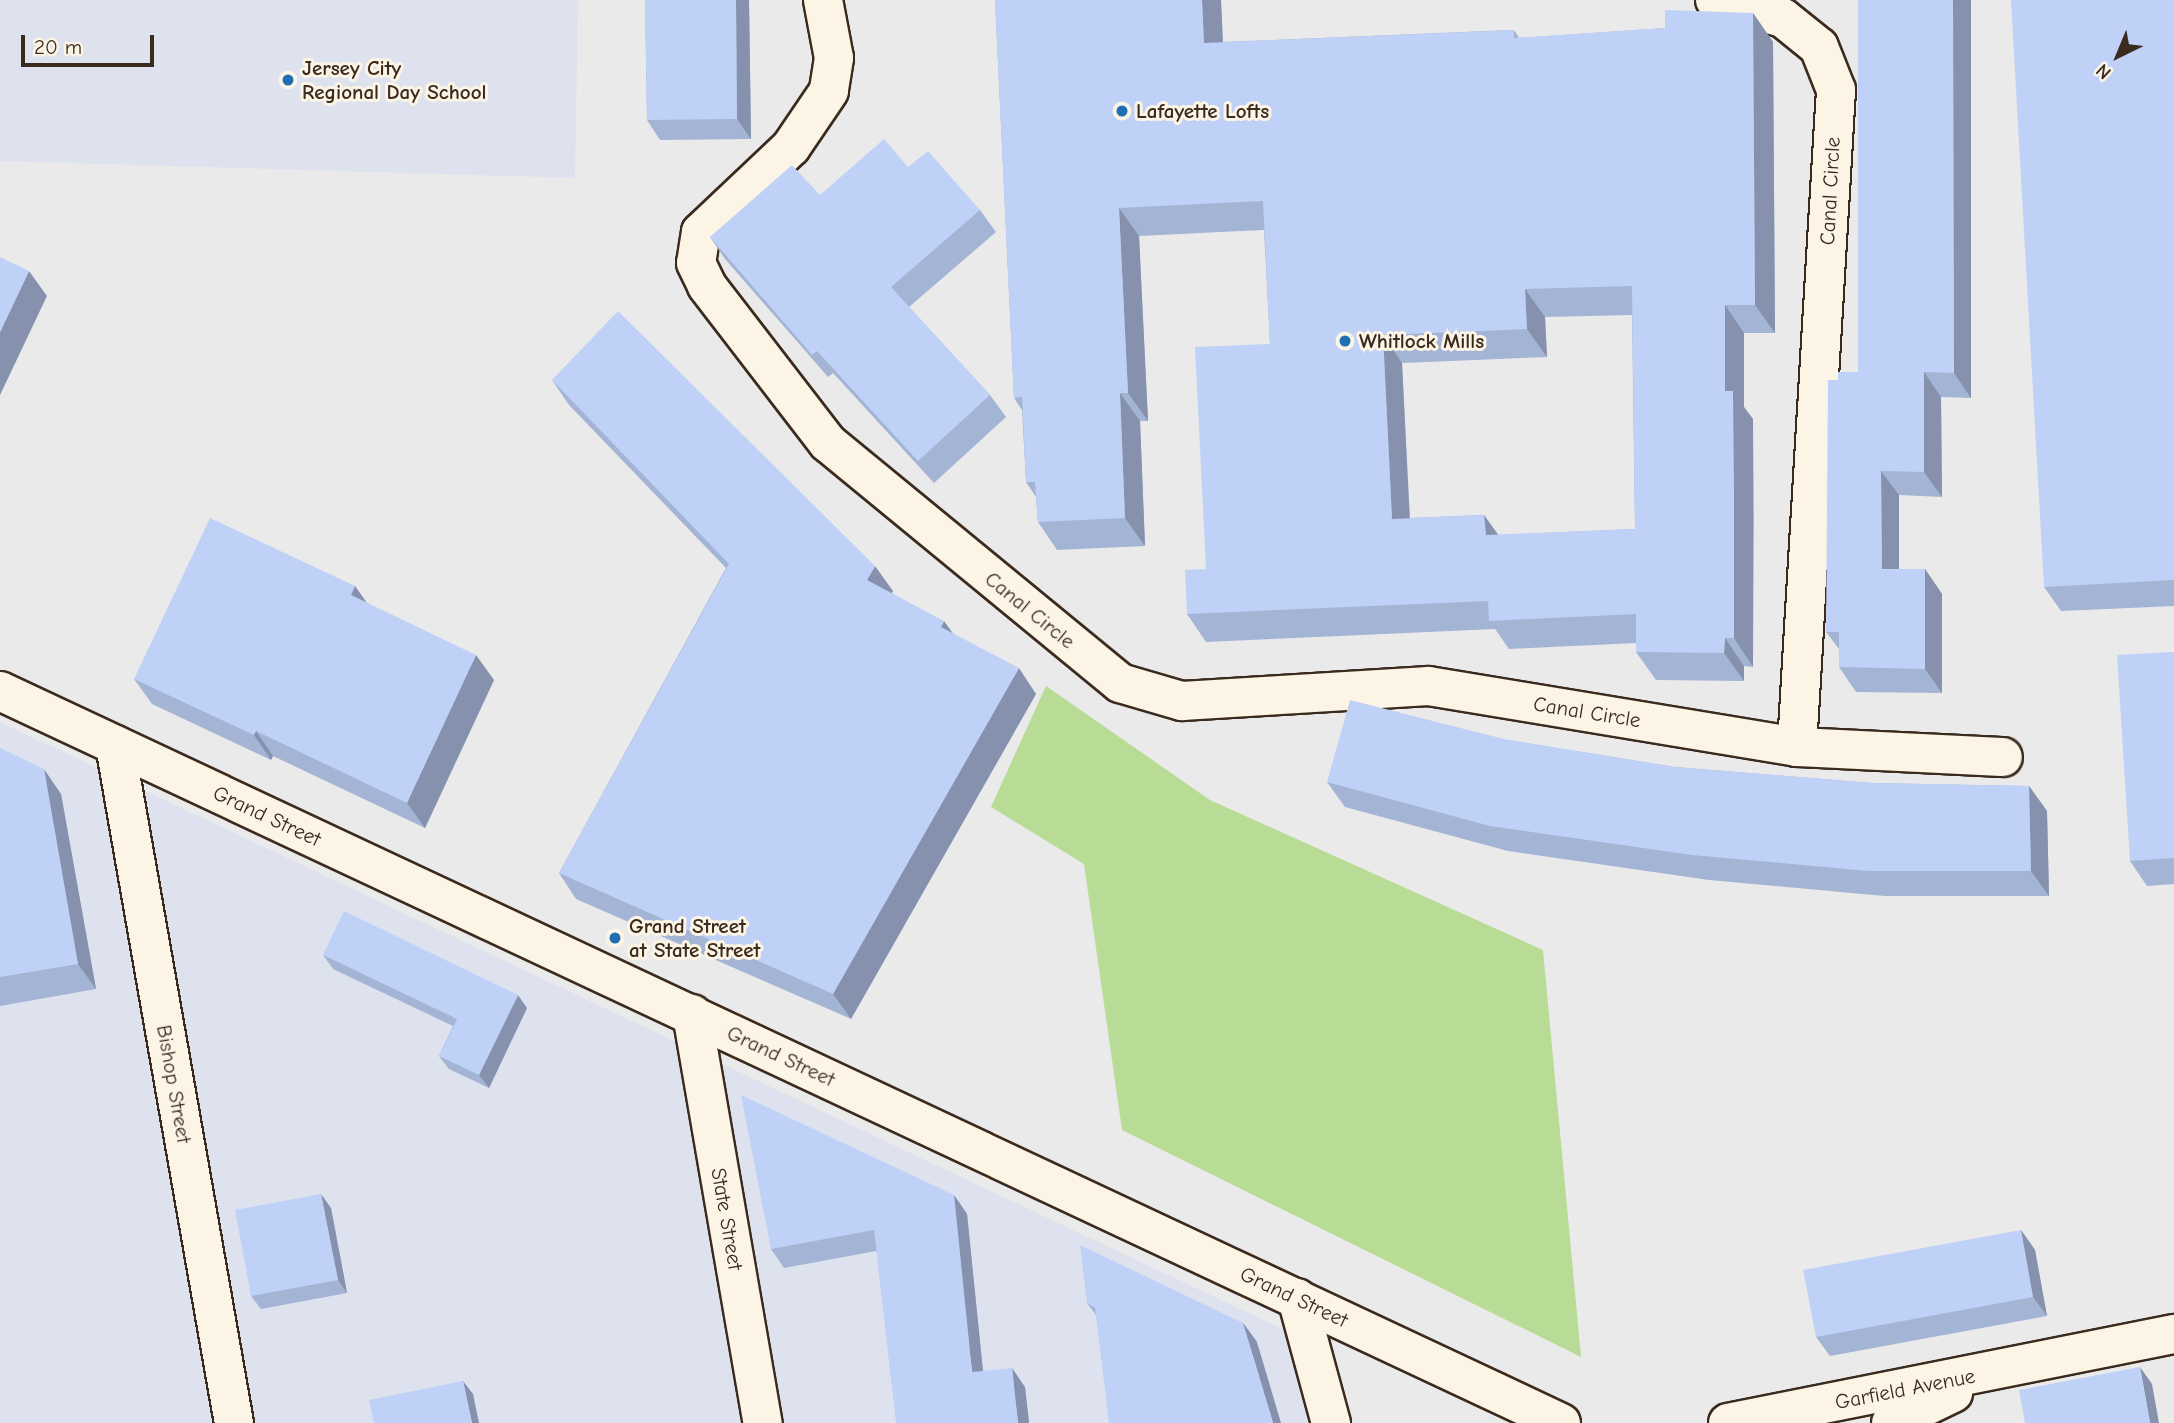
<!DOCTYPE html>
<style>
body{margin:0}
#map{position:relative;width:2174px;height:1423px;overflow:hidden;background:#eaeaea;font-family:"Comic Neue",sans-serif}
div>[style]{position:absolute}
.built>*{inset:0;background:#dde2ee}
.green>*{inset:0;background:#b8db95}
.roads{filter:drop-shadow(2px 0 #3b2a1e) drop-shadow(-2px 0 #3b2a1e) drop-shadow(0 2px #3b2a1e) drop-shadow(0 -2px #3b2a1e)}
.minor>*{height:38px;margin:-19px;padding:0 19px;transform-origin:19px;border-radius:19px;background:#fcf5e5}
.secondary>*{height:38px;margin:-19px;padding:0 19px;transform-origin:19px;border-radius:19px;background:#fcf5e5}
.wall>*{inset:0;background:#a4b4d4}
.shaded-wall>*{inset:0;background:#8692ad}
.building>*{inset:0;background:#bfd1f7}
.dots>*{width:19px;height:19px;translate:-50% -50%;box-sizing:border-box;border:4px solid #fcf5e5;border-radius:50%}
span{translate:-50% -50%;white-space:nowrap;text-align:center;line-height:1.15;-webkit-text-stroke:6px #fcf5e5;paint-order:stroke}
.poi-label{font-size:21px;color:#3b2a1e;font-weight:700}
.left{translate:0 -50%;text-align:left}
.street-label{font-size:21px;color:#3b2a1e}
.north{position:absolute;left:2083px;top:21px;width:70px;height:70px;-webkit-text-stroke:5px #fcf5e5;paint-order:stroke;rotate:223deg;font-size:19px;font-weight:700;line-height:28px;text-align:center;color:#3b2a1e}
.north::after{content:'';display:block;margin:auto;width:24px;height:32px;background:#3b2a1e;clip-path:polygon(50% 0,100% 100%,50% 72%,0 100%)}
.scale{position:absolute;left:21px;top:35px;width:133px;height:32px;box-sizing:border-box;border:4px solid #3b2a1e;border-top:0;padding-left:9px;font-size:21px;line-height:24px;white-space:nowrap;color:#3b2a1e;-webkit-text-stroke:5px #fcf5e5;paint-order:stroke}
</style>
<div id="map">
<div class="built">
<div style="clip-path:polygon(0 0,578px 0,575px 178px,0 161px)"></div>
<div style="clip-path:polygon(0 722px,1295px 1335px,1324px 1423px,0 1423px)"></div>
</div>
<div class="green">
<div style="clip-path:polygon(1046px 686px,1210px 800px,1543px 950px,1581px 1357px,1122px 1130px,1084px 864px,991px 807px)"></div>
</div>
<div class="roads">
<div class="minor">
<div style="left:823px;top:0;width:59px;rotate:79.3deg"></div>
<div style="left:834px;top:58px;width:33px;rotate:99deg"></div>
<div style="left:829px;top:91px;width:68px;rotate:124.2deg"></div>
<div style="left:791px;top:147px;width:124px;rotate:136.6deg"></div>
<div style="left:701px;top:232px;width:31px;rotate:99deg"></div>
<div style="left:696px;top:263px;width:25px;rotate:64deg"></div>
<div style="left:707px;top:286px;width:198px;rotate:52.4deg"></div>
<div style="left:828px;top:443px;width:378px;rotate:39.4deg"></div>
<div style="left:1120px;top:683px;width:65px;rotate:16.2deg"></div>
<div style="left:1182px;top:701px;width:247px;rotate:-3.5deg"></div>
<div style="left:1429px;top:686px;width:373px;rotate:9.4deg"></div>
<div style="left:1797px;top:747px;width:206px;rotate:2.8deg"></div>
<div style="left:1715px;top:0;width:70px;rotate:14.8deg"></div>
<div style="left:1783px;top:18px;width:46px;rotate:38.9deg"></div>
<div style="left:1819px;top:47px;width:46px;rotate:68.4deg"></div>
<div style="left:1836px;top:90px;width:658px;rotate:93.4deg"></div>
<div style="left:115px;top:745px;width:688px;rotate:80.05deg"></div>
<div style="left:692px;top:1014px;width:415px;rotate:80.2deg"></div>
<div style="left:1297px;top:1298px;width:130px;rotate:74.8deg"></div>
</div>
<div class="secondary">
<div style="left:0;top:691px;width:1724px;rotate:25.12deg"></div>
<div style="left:1728px;top:1423px;width:455px;rotate:-11.3deg"></div>
<div style="left:1891px;top:1423px;width:69px;rotate:-25.8deg"></div>
</div>
</div>
<div class="wall">
<div style="clip-path:polygon(645px 0,749px 0,751px 139px,660px 140px,647px 120px)"></div>
<div style="clip-path:polygon(evenodd,995px 0,1221px 0,1223px 42px,1514px 30px,1519px 38px,1665px 28px,1753px 13px,1773px 42px,1775px 333px,1744px 333px,1744px 407px,1753px 419px,1754px 519px,1753px 667px,1744px 666px,1744px 681px,1656px 680px,1636px 652px,1636px 643px,1509px 649px,1495px 629px,1206px 642px,1187px 614px,1206px 569px,1270px 344px,1264px 230px,1139px 236px,1148px 421px,1140px 421px,1145px 546px,1057px 550px,1038px 522px,1036px 497px,1026px 482px,1022px 410px,1014px 398px,995px 0,1632px 315px,1635px 529px,1498px 535px,1484px 515px,1410px 518px,1402px 363px,1547px 357px,1545px 317px,1632px 315px)"></div>
<div style="clip-path:polygon(1858px 0,1971px 0,1971px 398px,1941px 397px,1942px 497px,1899px 495px,1899px 569px,1925px 569px,1942px 594px,1942px 693px,1856px 692px,1839px 667px,1839px 649px,1826px 632px,1838px 380px,1858px 372px)"></div>
<div style="clip-path:polygon(2174px 0,2174px 606px,2061px 611px,2044px 587px)"></div>
<div style="clip-path:polygon(908px 167px,980px 210px,996px 232px,909px 307px,990px 395px,1006px 417px,934px 483px,833px 373px,828px 377px,725px 259px,710px 237px)"></div>
<div style="clip-path:polygon(552px 380px,893px 591px,892px 593px,954px 634px,1036px 694px,851px 1019px,576px 899px,559px 873px,726px 568px,569px 405px)"></div>
<div style="clip-path:polygon(355px 586px,367px 603px,494px 680px,425px 828px,273px 756px,271px 760px,152px 704px,134px 679px)"></div>
<div style="clip-path:polygon(2174px 652px,2174px 884px,2147px 886px,2130px 861px)"></div>
<div style="clip-path:polygon(1508px 740px,1675px 767px,1872px 783px,2029px 786px,2047px 811px,2049px 896px,1885px 896px,1709px 880px,1508px 851px,1345px 807px,1327px 782px)"></div>
<div style="clip-path:polygon(0 748px,61px 794px,96px 989px,0 1006px)"></div>
<div style="clip-path:polygon(323px 955px,527px 1008px,489px 1088px,449px 1069px,439px 1056px,453px 1026px,333px 969px)"></div>
<div style="clip-path:polygon(954px 1195px,967px 1214px,983px 1371px,1025px 1387px,1029px 1423px,876px 1251px,784px 1268px,771px 1249px)"></div>
<div style="clip-path:polygon(331px 1208px,347px 1293px,261px 1309px,251px 1296px)"></div>
<div style="clip-path:polygon(2021px 1230px,2035px 1250px,2047px 1316px,1830px 1356px,1816px 1337px)"></div>
<div style="clip-path:polygon(1087px 1303px,1243px 1323px,1257px 1342px,1096px 1315px)"></div>
</div>
<div class="shaded-wall">
<div style="clip-path:polygon(736px 0,749px 0,751px 139px,737px 119px)"></div>
<div style="clip-path:polygon(1202px 0,1221px 0,1224px 71px,1204px 43px)"></div>
<div style="clip-path:polygon(1953px 0,1971px 0,1971px 398px,1954px 373px)"></div>
<div style="clip-path:polygon(1753px 13px,1773px 42px,1775px 333px,1755px 305px)"></div>
<div style="clip-path:polygon(1119px 208px,1139px 236px,1148px 421px,1128px 393px)"></div>
<div style="clip-path:polygon(29px 271px,47px 296px,0 395px,0 332px)"></div>
<div style="clip-path:polygon(1525px 289px,1545px 317px,1547px 357px,1527px 329px)"></div>
<div style="clip-path:polygon(1725px 305px,1744px 333px,1744px 407px,1753px 419px,1753px 667px,1734px 638px,1725px 391px)"></div>
<div style="clip-path:polygon(1383px 335px,1402px 363px,1411px 547px,1392px 519px)"></div>
<div style="clip-path:polygon(1924px 372px,1941px 397px,1942px 497px,1924px 472px)"></div>
<div style="clip-path:polygon(1120px 393px,1140px 421px,1145px 546px,1125px 518px)"></div>
<div style="clip-path:polygon(1881px 471px,1899px 495px,1899px 594px,1882px 569px)"></div>
<div style="clip-path:polygon(1484px 515px,1504px 543px,1486px 535px)"></div>
<div style="clip-path:polygon(875px 566px,893px 591px,885px 605px,867px 580px)"></div>
<div style="clip-path:polygon(1925px 569px,1942px 594px,1942px 693px,1925px 669px)"></div>
<div style="clip-path:polygon(355px 586px,373px 612px,351px 595px)"></div>
<div style="clip-path:polygon(944px 621px,962px 646px,941px 627px)"></div>
<div style="clip-path:polygon(1725px 638px,1744px 666px,1744px 681px,1724px 653px)"></div>
<div style="clip-path:polygon(476px 655px,494px 680px,425px 828px,407px 803px)"></div>
<div style="clip-path:polygon(1019px 668px,1036px 694px,851px 1019px,833px 994px)"></div>
<div style="clip-path:polygon(256px 731px,273px 756px,271px 760px,254px 735px)"></div>
<div style="clip-path:polygon(44px 769px,61px 794px,96px 989px,78px 964px)"></div>
<div style="clip-path:polygon(2029px 786px,2047px 811px,2049px 896px,2031px 871px)"></div>
<div style="clip-path:polygon(518px 995px,527px 1008px,489px 1088px,479px 1075px)"></div>
<div style="clip-path:polygon(321px 1194px,331px 1208px,347px 1293px,338px 1280px)"></div>
<div style="clip-path:polygon(954px 1195px,967px 1214px,985px 1391px,972px 1372px)"></div>
<div style="clip-path:polygon(2021px 1230px,2035px 1250px,2047px 1316px,2033px 1297px)"></div>
<div style="clip-path:polygon(1243px 1323px,1257px 1342px,1281px 1423px,1273px 1423px)"></div>
<div style="clip-path:polygon(2140px 1367px,2152px 1384px,2159px 1423px,2150px 1423px)"></div>
<div style="clip-path:polygon(1012px 1368px,1025px 1387px,1029px 1423px,1018px 1423px)"></div>
<div style="clip-path:polygon(463px 1381px,473px 1394px,479px 1423px,472px 1423px)"></div>
</div>
<div class="building">
<div style="clip-path:polygon(645px 0,736px 0,737px 119px,647px 120px)"></div>
<div style="clip-path:polygon(evenodd,995px 0,1202px 0,1204px 43px,1514px 30px,1514px 38px,1665px 28px,1665px 10px,1753px 13px,1755px 305px,1725px 305px,1725px 391px,1733px 391px,1734px 491px,1734px 638px,1725px 638px,1724px 653px,1636px 652px,1636px 614px,1489px 621px,1488px 601px,1187px 614px,1185px 570px,1206px 569px,1195px 347px,1270px 344px,1263px 201px,1119px 208px,1128px 393px,1120px 393px,1125px 518px,1038px 522px,1035px 482px,1026px 482px,1022px 397px,1014px 398px,995px 0,1632px 286px,1635px 529px,1486px 535px,1484px 515px,1392px 519px,1383px 335px,1527px 329px,1525px 289px,1632px 286px)"></div>
<div style="clip-path:polygon(1858px 0,1953px 0,1954px 373px,1924px 372px,1924px 472px,1881px 471px,1882px 569px,1925px 569px,1925px 669px,1839px 667px,1839px 632px,1826px 632px,1828px 380px,1838px 380px,1838px 372px,1858px 372px)"></div>
<div style="clip-path:polygon(2011px 0,2174px 0,2174px 580px,2044px 587px)"></div>
<div style="clip-path:polygon(884px 139px,908px 167px,928px 151px,980px 210px,891px 287px,990px 395px,918px 461px,817px 351px,812px 355px,710px 237px,792px 165px,820px 195px)"></div>
<div style="clip-path:polygon(0 257px,29px 271px,0 332px)"></div>
<div style="clip-path:polygon(618px 311px,875px 566px,867px 580px,944px 621px,941px 627px,1019px 668px,833px 994px,559px 873px,729px 564px,552px 380px)"></div>
<div style="clip-path:polygon(210px 518px,355px 586px,351px 595px,476px 655px,407px 803px,256px 731px,254px 735px,134px 679px)"></div>
<div style="clip-path:polygon(2174px 652px,2174px 858px,2130px 861px,2117px 655px)"></div>
<div style="clip-path:polygon(1350px 700px,1508px 740px,1675px 767px,1872px 783px,2029px 786px,2031px 871px,1868px 871px,1692px 855px,1490px 826px,1327px 782px)"></div>
<div style="clip-path:polygon(0 748px,44px 769px,78px 964px,0 977px)"></div>
<div style="clip-path:polygon(344px 911px,518px 995px,479px 1075px,439px 1056px,457px 1019px,323px 955px)"></div>
<div style="clip-path:polygon(741px 1095px,954px 1195px,972px 1372px,1012px 1368px,1018px 1423px,896px 1423px,874px 1230px,771px 1249px)"></div>
<div style="clip-path:polygon(321px 1194px,338px 1280px,251px 1296px,235px 1210px)"></div>
<div style="clip-path:polygon(2021px 1230px,2033px 1297px,1816px 1337px,1803px 1270px)"></div>
<div style="clip-path:polygon(1080px 1245px,1243px 1323px,1273px 1423px,1109px 1423px,1095px 1308px,1087px 1303px)"></div>
<div style="clip-path:polygon(2140px 1367px,2150px 1423px,2025px 1423px,2019px 1390px)"></div>
<div style="clip-path:polygon(463px 1381px,472px 1423px,374px 1423px,369px 1400px)"></div>
</div>
<div class="dots">
<div style="left:288px;top:80px;background:#1f6fb2"></div>
<div style="left:1122px;top:111px;background:#1f6fb2"></div>
<div style="left:1345px;top:341px;background:#1f6fb2"></div>
<div style="left:615px;top:938px;background:#1f6fb2"></div>
</div>
<div class="poi-label">
<span class="left" style="left:302px;top:80px">Jersey City<br>Regional Day School</span>
<span class="left" style="left:1136px;top:111px">Lafayette Lofts</span>
<span class="left" style="left:1359px;top:341px">Whitlock Mills</span>
<span class="left" style="left:629px;top:938px">Grand Street<br>at State Street</span>
</div>
<div class="street-label">
<span style="left:1830px;top:191px;rotate:-87deg">Canal Circle</span>
<span style="left:1030px;top:610px;rotate:39deg">Canal Circle</span>
<span style="left:1587px;top:712px;rotate:9deg">Canal Circle</span>
<span style="left:267px;top:816px;rotate:25deg">Grand Street</span>
<span style="left:781px;top:1056px;rotate:25deg">Grand Street</span>
<span style="left:174px;top:1084px;rotate:80deg">Bishop Street</span>
<span style="left:727px;top:1219px;rotate:80deg">State Street</span>
<span style="left:1294px;top:1297px;rotate:25deg">Grand Street</span>
<span style="left:1905px;top:1389px;rotate:-11deg">Garfield Avenue</span>
</div>
<div class="north">N</div>
<div class="scale">20 m</div>
</div>
